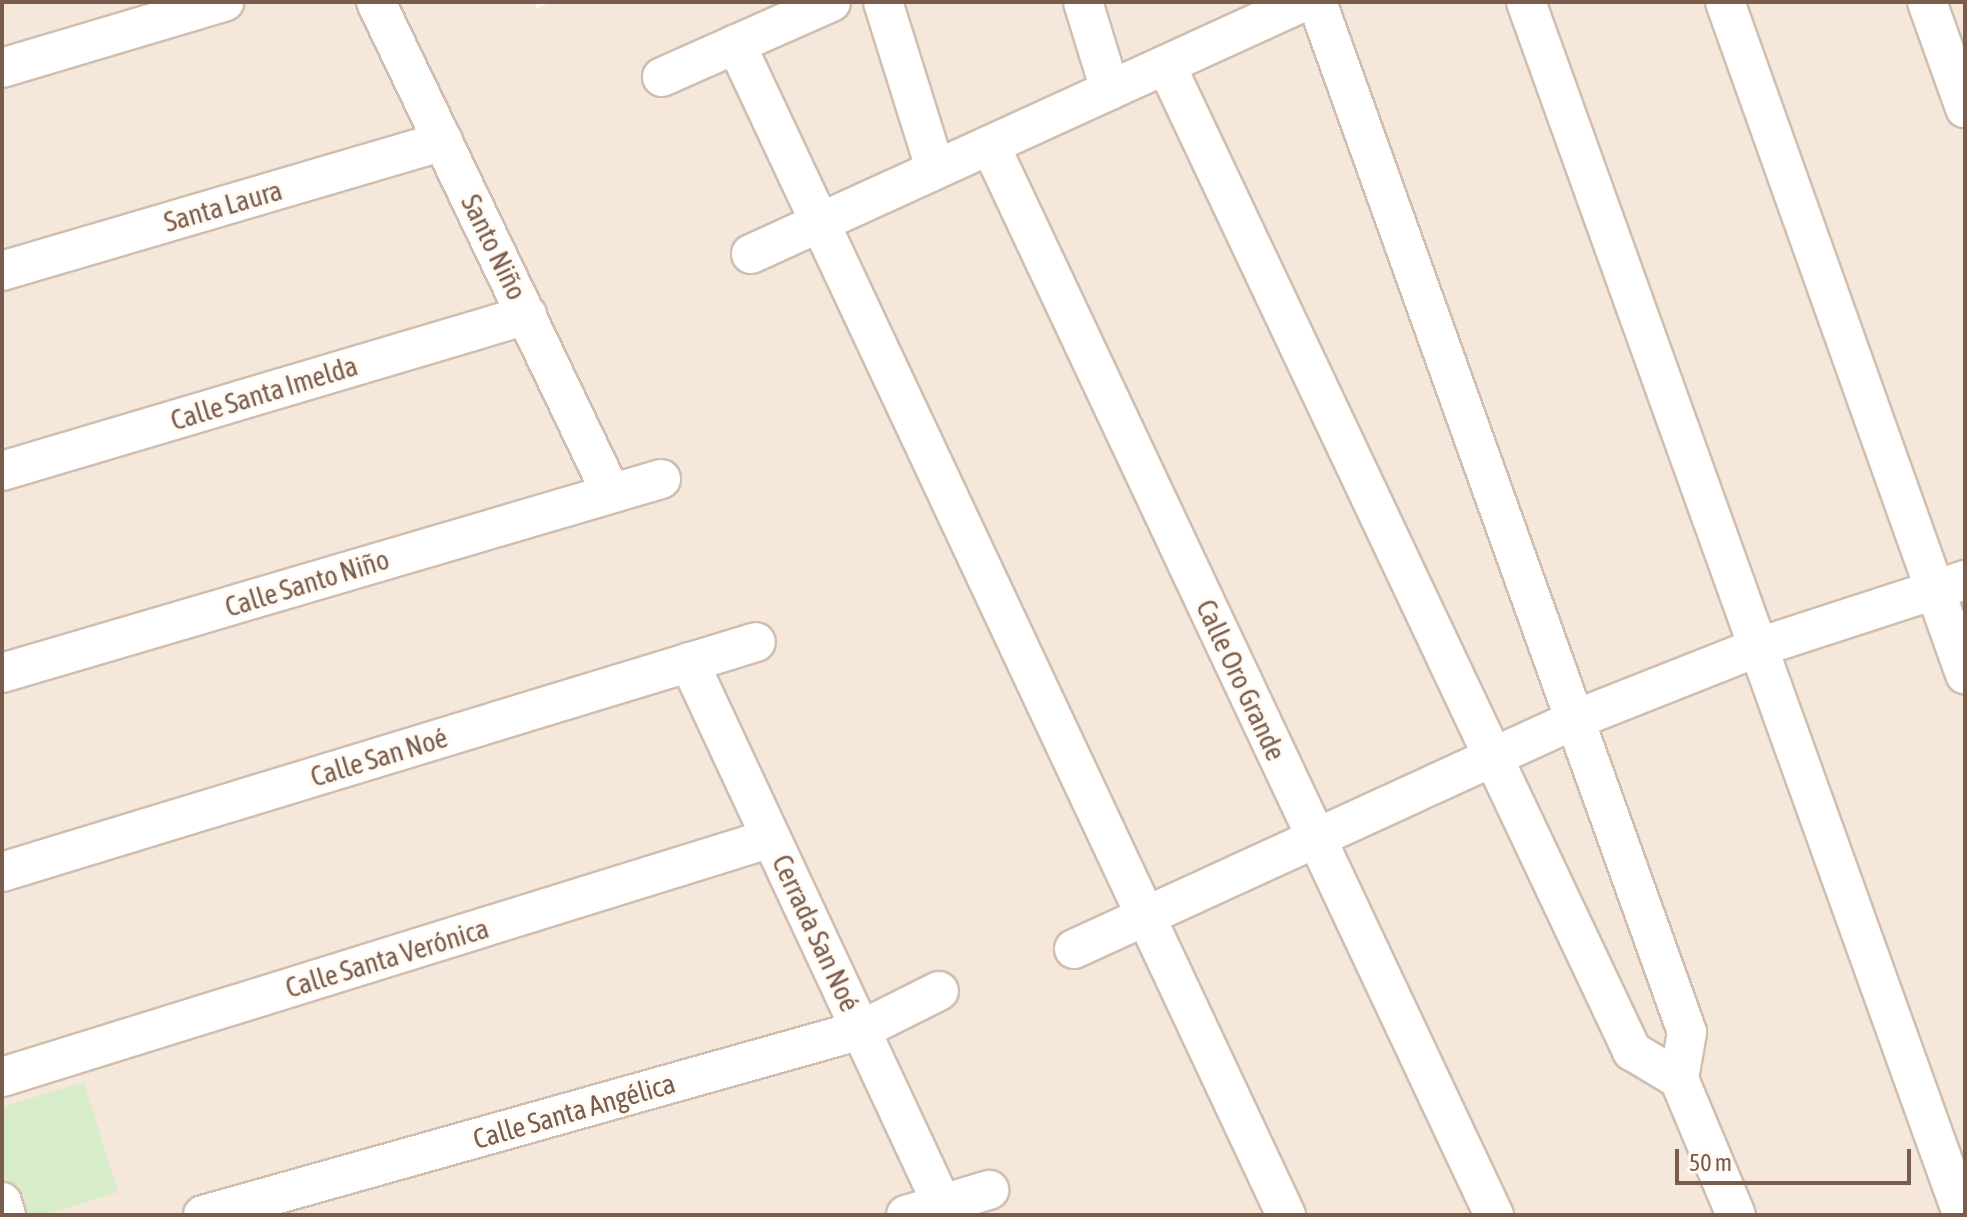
<!DOCTYPE html>
<meta charset="utf-8">
<style>
body{margin:0}
#map{position:relative;width:1967px;height:1217px;overflow:hidden;background:#fdf6ec;font-family:"Asap Condensed",sans-serif}
div>[style]{position:absolute}
.residential>*{inset:0;background:#f5e8da}
.green>*{inset:0;background:#d8ecc9}
.roads{filter:drop-shadow(2px 0 #d1beb0) drop-shadow(-2px 0 #d1beb0) drop-shadow(0 2px #d1beb0) drop-shadow(0 -2px #d1beb0)}
.minor>*{height:38px;margin:-19px;padding:0 19px;transform-origin:19px;border-radius:19px;background:#fff}
span{translate:-50% -50%;white-space:nowrap;text-align:center;line-height:1.15;-webkit-text-stroke:6px #fffaf3;paint-order:stroke}
.street-label{font-size:28px;color:#7a5c4d}
.frame{position:absolute;inset:0;border:4px solid #7a5c4d;pointer-events:none}
.scale{position:absolute;left:1675px;top:1149px;width:236px;height:36px;box-sizing:border-box;border:4px solid #7a5c4d;border-top:0;padding-left:10px;font-size:24px;line-height:28px;white-space:nowrap;color:#7a5c4d;-webkit-text-stroke:6px #fffaf3;paint-order:stroke}
</style>
<div id="map">
<div class="residential">
<div style="clip-path:polygon(2px 2px,534px 2px,537px 9px,552px 2px,1965px 2px,1965px 1215px,2px 1215px)"></div>
</div>
<div class="green">
<div style="clip-path:polygon(84px 1082px,118px 1192px,44px 1215px,14px 1215px,2px 1175px,2px 1107px)"></div>
</div>
<div class="roads">
<div class="minor">
<div style="left:376px;top:2px;width:544px;rotate:64.42deg"></div>
<div style="left:883px;top:2px;width:174px;rotate:72.6deg"></div>
<div style="left:1083px;top:2px;width:92px;rotate:72.9deg"></div>
<div style="left:1317px;top:2px;width:1094px;rotate:70.24deg"></div>
<div style="left:1687px;top:1032px;width:48px;rotate:99.7deg"></div>
<div style="left:1679px;top:1079px;width:147px;rotate:67.3deg"></div>
<div style="left:1526px;top:2px;width:1288px;rotate:70.21deg"></div>
<div style="left:1725px;top:2px;width:714px;rotate:70.35deg"></div>
<div style="left:1927px;top:2px;width:113px;rotate:70.3deg"></div>
<div style="left:736px;top:44px;width:1294px;rotate:64.84deg"></div>
<div style="left:1166px;top:65px;width:1091px;rotate:64.7deg"></div>
<div style="left:1632px;top:1051px;width:55px;rotate:30.8deg"></div>
<div style="left:2px;top:68px;width:232px;rotate:-16.6deg"></div>
<div style="left:662px;top:77px;width:185px;rotate:-23.9deg"></div>
<div style="left:990px;top:145px;width:1183px;rotate:64.78deg"></div>
<div style="left:751px;top:254px;width:607px;rotate:-24.54deg"></div>
<div style="left:2px;top:271px;width:460px;rotate:-16.4deg"></div>
<div style="left:2px;top:471px;width:548px;rotate:-16.55deg"></div>
<div style="left:689px;top:662px;width:598px;rotate:64.98deg"></div>
<div style="left:2px;top:673px;width:687px;rotate:-16.4deg"></div>
<div style="left:2px;top:872px;width:788px;rotate:-16.96deg"></div>
<div style="left:1074px;top:949px;width:550px;rotate:-24.61deg"></div>
<div style="left:1574px;top:720px;width:196px;rotate:-21.6deg"></div>
<div style="left:1756px;top:648px;width:220px;rotate:-18deg"></div>
<div style="left:2px;top:1077px;width:805px;rotate:-17.26deg"></div>
<div style="left:2px;top:1202px;width:14px;rotate:73deg"></div>
<div style="left:203px;top:1215px;width:684px;rotate:-15.7deg"></div>
<div style="left:861px;top:1030px;width:87px;rotate:-26.6deg"></div>
<div style="left:906px;top:1215px;width:87px;rotate:-16.8deg"></div>
</div>
</div>
<div class="street-label">
<span style="left:223px;top:206px;rotate:-16deg">Santa Laura</span>
<span style="left:494px;top:247px;rotate:64deg">Santo Niño</span>
<span style="left:264px;top:393px;rotate:-17deg">Calle Santa Imelda</span>
<span style="left:307px;top:583px;rotate:-17deg">Calle Santo Niño</span>
<span style="left:1241px;top:680px;rotate:65deg">Calle Oro Grande</span>
<span style="left:379px;top:757px;rotate:-17deg">Calle San Noé</span>
<span style="left:816px;top:933px;rotate:65deg">Cerrada San Noé</span>
<span style="left:387px;top:958px;rotate:-17deg">Calle Santa Verónica</span>
<span style="left:574px;top:1111px;rotate:-16deg">Calle Santa Angélica</span>
</div>
<div class="frame"></div>
<div class="scale">50 m</div>
</div>
